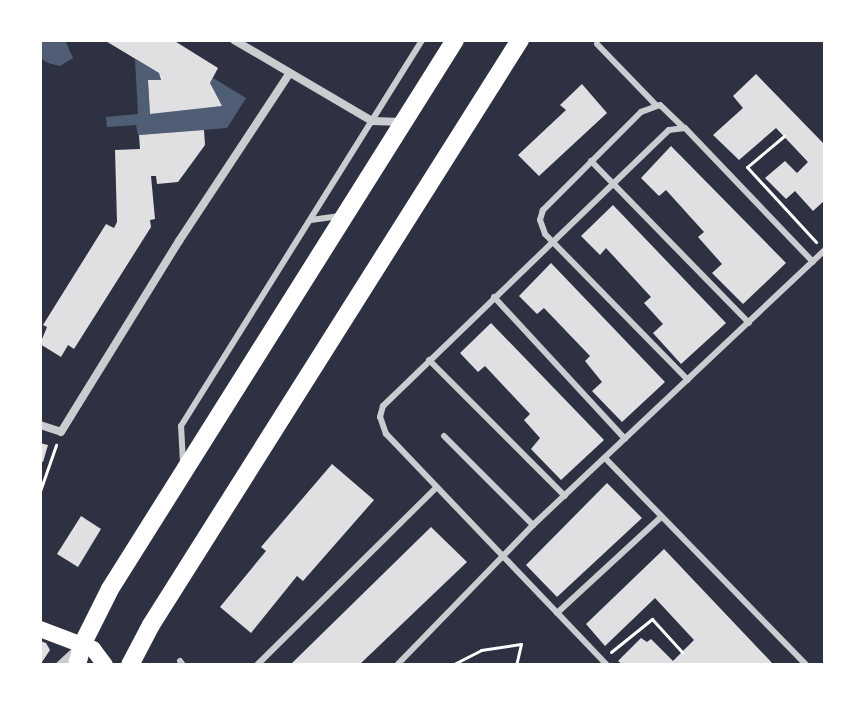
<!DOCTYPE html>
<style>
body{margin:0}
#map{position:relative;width:865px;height:705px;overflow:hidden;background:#2d3142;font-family:"Fira Sans",sans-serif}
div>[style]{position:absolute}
.water>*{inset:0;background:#4f5d75}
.building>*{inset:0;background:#e0e0e3}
.path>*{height:3px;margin:-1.5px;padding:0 1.5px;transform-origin:1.5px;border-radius:1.5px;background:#fff}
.service>*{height:6px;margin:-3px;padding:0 3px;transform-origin:3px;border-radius:3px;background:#caccd0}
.minor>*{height:8px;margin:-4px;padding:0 4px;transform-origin:4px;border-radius:4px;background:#caccd0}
.secondary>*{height:16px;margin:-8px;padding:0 8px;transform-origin:8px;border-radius:8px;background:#fff}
.primary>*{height:18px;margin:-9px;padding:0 9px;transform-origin:9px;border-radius:9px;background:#fff}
span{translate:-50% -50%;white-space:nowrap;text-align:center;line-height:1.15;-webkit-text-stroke:6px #fff;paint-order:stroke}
.frame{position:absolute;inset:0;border:42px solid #fff;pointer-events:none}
</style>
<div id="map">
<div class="water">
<div style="clip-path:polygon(40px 40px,65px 40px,73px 58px,60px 66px,48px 63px,40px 58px)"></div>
<div style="clip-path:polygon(135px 59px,159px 73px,161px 80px,148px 80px,150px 114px,221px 106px,210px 83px,213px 78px,246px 98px,227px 128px,138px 135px,136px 125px,107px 127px,106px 117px,138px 114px)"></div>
</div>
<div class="building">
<div style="clip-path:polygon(104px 40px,173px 40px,218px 68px,210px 83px,222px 106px,150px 114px,148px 80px,161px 80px,159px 73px)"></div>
<div style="clip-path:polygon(756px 74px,825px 145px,825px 200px,813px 211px,795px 191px,786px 199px,765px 178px,785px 161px,797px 173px,808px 162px,776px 128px,739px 160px,713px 135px,743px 108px,733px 96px)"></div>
<div style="clip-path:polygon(582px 84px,607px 113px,539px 176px,518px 155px,566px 110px,560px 105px)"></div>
<div style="clip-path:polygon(204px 130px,205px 145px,178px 182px,157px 184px,156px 176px,151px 176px,155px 219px,150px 220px,151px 227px,74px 349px,68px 345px,61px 357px,40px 344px,47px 327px,43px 325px,106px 224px,114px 228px,117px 222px,115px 150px,140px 149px,139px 135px)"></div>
<div style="clip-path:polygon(671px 146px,786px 263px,743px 304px,712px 273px,722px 264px,698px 237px,704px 232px,666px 190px,659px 196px,641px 178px)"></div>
<div style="clip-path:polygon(613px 205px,726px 323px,681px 364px,653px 333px,663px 324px,644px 303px,651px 297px,606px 248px,600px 255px,581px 236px)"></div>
<div style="clip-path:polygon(551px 263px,665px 382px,622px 422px,592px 391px,602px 382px,585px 361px,590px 356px,544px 308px,537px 314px,519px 296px)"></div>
<div style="clip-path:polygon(491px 323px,604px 440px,561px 480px,531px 449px,540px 438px,524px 420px,530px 414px,485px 366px,478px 372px,460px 353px)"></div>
<div style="clip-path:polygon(40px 443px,48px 445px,43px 462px,40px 461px)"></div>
<div style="clip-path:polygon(332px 464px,374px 500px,303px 581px,297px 576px,251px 633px,220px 607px,266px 551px,261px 547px)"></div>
<div style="clip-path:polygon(607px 483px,642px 518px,557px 597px,526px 565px)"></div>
<div style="clip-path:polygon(81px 516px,101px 529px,78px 567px,57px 554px)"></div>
<div style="clip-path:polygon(431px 527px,467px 562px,359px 665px,290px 665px)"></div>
<div style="clip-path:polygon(664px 549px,774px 665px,623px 665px,618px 661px,641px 638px,647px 642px,651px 639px,673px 661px,694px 640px,655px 598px,605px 646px,586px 624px)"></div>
<div style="clip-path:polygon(40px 641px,46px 643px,50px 650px,40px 665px)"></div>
</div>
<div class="path">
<div style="left:784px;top:136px;width:48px;rotate:140deg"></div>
<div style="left:747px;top:167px;width:102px;rotate:47.4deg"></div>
<div style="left:40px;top:491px;width:49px;rotate:-70.8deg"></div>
<div style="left:611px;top:652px;width:53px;rotate:-38.8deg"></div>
<div style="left:652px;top:619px;width:45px;rotate:47.7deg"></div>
<div style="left:452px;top:665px;width:33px;rotate:-27deg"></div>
<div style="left:481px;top:650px;width:40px;rotate:-8.5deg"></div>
<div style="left:521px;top:644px;width:22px;rotate:103deg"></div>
</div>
<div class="service">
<div style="left:597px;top:44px;width:85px;rotate:46deg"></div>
<div style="left:684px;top:128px;width:33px;rotate:-136deg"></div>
<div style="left:660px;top:105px;width:20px;rotate:160deg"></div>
<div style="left:641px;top:112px;width:139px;rotate:135deg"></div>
<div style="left:543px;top:210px;width:10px;rotate:107deg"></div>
<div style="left:540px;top:220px;width:15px;rotate:70deg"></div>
<div style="left:545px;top:234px;width:204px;rotate:45.6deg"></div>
<div style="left:591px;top:161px;width:226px;rotate:45.7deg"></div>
<div style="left:311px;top:220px;width:27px;rotate:-8deg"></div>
<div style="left:494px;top:297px;width:193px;rotate:47.3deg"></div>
<div style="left:429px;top:360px;width:192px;rotate:45deg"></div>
<div style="left:444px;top:436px;width:126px;rotate:45deg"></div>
<div style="left:605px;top:458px;width:289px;rotate:45.8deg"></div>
<div style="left:183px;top:463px;width:37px;rotate:-93deg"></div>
<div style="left:181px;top:426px;width:455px;rotate:-58deg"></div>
<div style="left:557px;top:613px;width:142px;rotate:-42.7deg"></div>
<div style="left:180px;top:661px;width:5px;rotate:53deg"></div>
<div style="left:257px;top:665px;width:250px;rotate:-44.7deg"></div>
<div style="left:397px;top:665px;width:195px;rotate:-45.8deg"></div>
<div style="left:533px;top:525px;width:401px;rotate:-43.3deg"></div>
<div style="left:607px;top:665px;width:320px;rotate:-133.7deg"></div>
<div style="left:386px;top:434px;width:18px;rotate:-109deg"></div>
<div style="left:380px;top:417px;width:11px;rotate:-75deg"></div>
<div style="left:383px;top:406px;width:397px;rotate:-44deg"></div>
<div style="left:669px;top:130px;width:16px;rotate:-7deg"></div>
<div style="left:685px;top:128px;width:185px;rotate:46.3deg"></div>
</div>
<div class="minor">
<div style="left:234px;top:40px;width:160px;rotate:30.4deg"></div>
<div style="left:372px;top:121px;width:31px;rotate:2deg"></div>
<div style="left:40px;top:425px;width:22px;rotate:18deg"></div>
<div style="left:61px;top:432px;width:225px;rotate:-58.3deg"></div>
<div style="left:179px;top:241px;width:200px;rotate:-56.6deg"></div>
<div style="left:60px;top:665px;width:23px;rotate:-43deg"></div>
</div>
<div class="secondary">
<div style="left:40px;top:629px;width:57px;rotate:20.7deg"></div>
<div style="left:93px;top:649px;width:20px;rotate:53deg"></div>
</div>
<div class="primary">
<div style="left:77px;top:665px;width:23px;rotate:-75deg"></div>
<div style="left:83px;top:643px;width:60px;rotate:-63.4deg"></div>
<div style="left:110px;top:589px;width:648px;rotate:-57.85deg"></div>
<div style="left:130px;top:665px;width:45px;rotate:-62.3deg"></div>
<div style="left:151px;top:625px;width:692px;rotate:-57.76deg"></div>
</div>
<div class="frame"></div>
</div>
